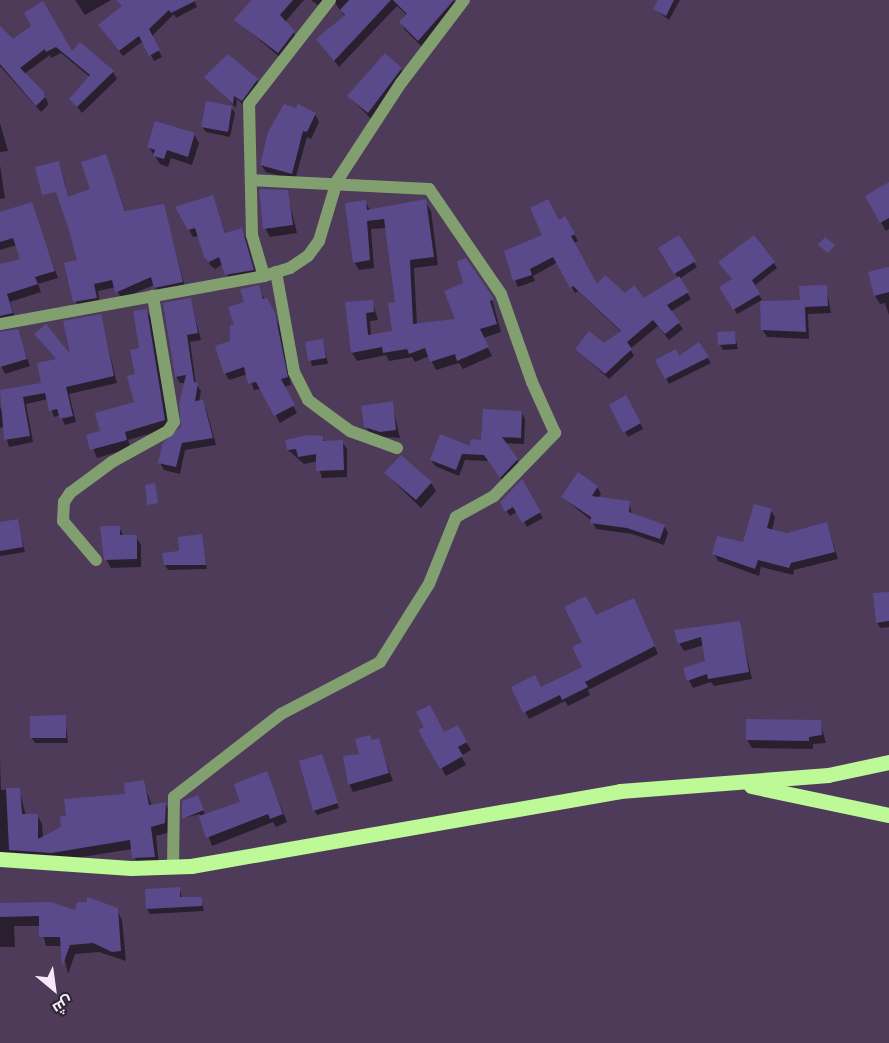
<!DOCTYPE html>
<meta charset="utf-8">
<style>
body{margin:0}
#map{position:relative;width:889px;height:1043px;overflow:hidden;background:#4e3b59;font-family:Spectral,Cairo,serif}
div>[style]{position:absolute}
.shadow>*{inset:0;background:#0007}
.building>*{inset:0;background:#5a4a8b}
.minor>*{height:12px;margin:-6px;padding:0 6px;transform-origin:6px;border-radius:6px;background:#829f70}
.primary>*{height:15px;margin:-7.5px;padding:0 7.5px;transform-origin:7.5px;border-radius:7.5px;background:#bef997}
span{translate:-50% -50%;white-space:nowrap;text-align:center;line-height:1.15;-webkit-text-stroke:5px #2f2634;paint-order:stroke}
.north{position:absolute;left:24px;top:959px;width:60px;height:60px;-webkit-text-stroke:4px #2f2634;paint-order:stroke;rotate:151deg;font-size:16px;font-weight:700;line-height:24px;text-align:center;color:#f5e9fb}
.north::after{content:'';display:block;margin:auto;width:21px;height:27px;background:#f5e9fb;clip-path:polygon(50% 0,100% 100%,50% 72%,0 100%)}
</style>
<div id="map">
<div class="shadow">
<div style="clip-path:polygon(75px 0,111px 0,85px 15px)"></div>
<div style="clip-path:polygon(121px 0,194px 0,197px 7px,176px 18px,174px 14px,152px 36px,162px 57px,154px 61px,143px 41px,123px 56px,103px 31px,123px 7px)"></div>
<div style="clip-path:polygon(255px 0,304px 0,285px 22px,299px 40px,283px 60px,236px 20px)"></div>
<div style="clip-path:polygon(311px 0,331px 0,323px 9px)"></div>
<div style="clip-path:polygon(333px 0,454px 0,458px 7px,423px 48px,405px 30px,401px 23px,408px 16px,397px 6px,339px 67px,318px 39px,345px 17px)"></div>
<div style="clip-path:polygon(660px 0,680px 0,669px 20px,655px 9px)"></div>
<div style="clip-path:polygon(33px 26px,72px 54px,113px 72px,117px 79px,82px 113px,71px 99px,90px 77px,61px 53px,51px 58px,50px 55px,24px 74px,47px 100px,48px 105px,41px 112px,0 66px,0 28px,13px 41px)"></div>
<div style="clip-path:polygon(401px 69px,406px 78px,373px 121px,349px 96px)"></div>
<div style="clip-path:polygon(206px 77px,257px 80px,260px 85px,245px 106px,237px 99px,236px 108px)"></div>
<div style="clip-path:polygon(231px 107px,235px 113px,230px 137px,206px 132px,202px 127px)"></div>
<div style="clip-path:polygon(315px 114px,319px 122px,311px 139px,307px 137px,295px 180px,266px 172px,261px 165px)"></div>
<div style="clip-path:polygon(0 123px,8px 151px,0 152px)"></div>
<div style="clip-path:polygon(194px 134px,199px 143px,192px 165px,171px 158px,168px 167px,160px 164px,149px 147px)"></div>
<div style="clip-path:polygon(106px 156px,126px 212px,163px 206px,186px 290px,159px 294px,154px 285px,121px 299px,116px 287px,98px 291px,100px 305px,78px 309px,66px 264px,79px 262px,91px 190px)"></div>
<div style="clip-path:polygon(59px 162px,66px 187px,44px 190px)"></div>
<div style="clip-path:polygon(0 165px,5px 198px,0 199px)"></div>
<div style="clip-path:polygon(889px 184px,889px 229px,886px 231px,867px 197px)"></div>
<div style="clip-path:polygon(287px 192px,297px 233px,270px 237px,265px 228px)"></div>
<div style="clip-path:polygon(213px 197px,226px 235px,241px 230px,246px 238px,257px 277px,230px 282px,223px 264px,215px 269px,210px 265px,199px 236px,193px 237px,177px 208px)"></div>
<div style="clip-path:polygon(365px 202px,371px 211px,426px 203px,431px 211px,438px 265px,414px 268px,417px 325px,457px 320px,492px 299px,501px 332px,483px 338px,492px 356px,463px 369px,459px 363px,436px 370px,429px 356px,415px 362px,412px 357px,389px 361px,386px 355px,357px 361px,352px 353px,346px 303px,372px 301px,378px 320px,370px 321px,371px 336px,394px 332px,396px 304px,387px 228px,371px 229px,374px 268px,359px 270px,354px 262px)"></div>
<div style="clip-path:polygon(31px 203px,58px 278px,38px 284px,41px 292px,10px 302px,16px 321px,0 325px,0 265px,22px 260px,17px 245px,0 250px,0 214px)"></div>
<div style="clip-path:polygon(565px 218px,578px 241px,573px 243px,597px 286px,644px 300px,678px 278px,660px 249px,678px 237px,697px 267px,679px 279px,691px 299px,670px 312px,683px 329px,669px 340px,658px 326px,630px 349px,634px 356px,609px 379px,576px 349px,604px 345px,621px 332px,578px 291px,575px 293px,558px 262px,533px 276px,535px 281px,518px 287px,515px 280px,545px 236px)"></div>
<div style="clip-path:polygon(774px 263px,777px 268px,754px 286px,762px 300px,737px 314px,721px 287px,733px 280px,723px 267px)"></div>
<div style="clip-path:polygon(889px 269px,889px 315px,885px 303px,880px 304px,875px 296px)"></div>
<div style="clip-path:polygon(826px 286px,831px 313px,808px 314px,809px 339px,767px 337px,762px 329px)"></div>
<div style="clip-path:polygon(258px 287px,279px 325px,291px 385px,283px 387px,297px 413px,280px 423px,261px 389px,254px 390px,248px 374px,229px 380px,225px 373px,236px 326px)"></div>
<div style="clip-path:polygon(190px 299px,201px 340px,190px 342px,196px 384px,201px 391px,199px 402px,206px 409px,216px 445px,185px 450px,180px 474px,164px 470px,160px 463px,183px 426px,185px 383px,180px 383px,176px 376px)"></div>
<div style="clip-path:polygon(146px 310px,151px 318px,169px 428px,128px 440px,131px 448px,97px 458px,88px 436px,102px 432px,135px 403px)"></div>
<div style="clip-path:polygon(100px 316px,117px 383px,69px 394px,76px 422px,65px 425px,60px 415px,54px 417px,48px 399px,26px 404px,33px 442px,9px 447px,3px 427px,0 428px,0 407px,7px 421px,8px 391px,43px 384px,57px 360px,40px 341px,73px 360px)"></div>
<div style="clip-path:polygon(17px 331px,30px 366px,5px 374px,0 364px,0 333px)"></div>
<div style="clip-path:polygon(734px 332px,738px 349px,723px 350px,720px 345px)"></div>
<div style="clip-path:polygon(323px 341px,328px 364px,312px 366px,307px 343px)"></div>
<div style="clip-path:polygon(698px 344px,711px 363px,669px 384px,657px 361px,679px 358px)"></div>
<div style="clip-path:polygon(626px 397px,643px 429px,628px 437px,611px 406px)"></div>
<div style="clip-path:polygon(392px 403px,400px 438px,371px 436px,366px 427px)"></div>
<div style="clip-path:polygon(522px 413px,525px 419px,524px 444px,505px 443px,521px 466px,504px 483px,489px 461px,465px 460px,459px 476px,435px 466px,431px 460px,472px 448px)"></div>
<div style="clip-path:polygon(322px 438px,325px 442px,342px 442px,347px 449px,347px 477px,322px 478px,317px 461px,304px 464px,288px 450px)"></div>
<div style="clip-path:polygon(386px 474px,431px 483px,436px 491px,421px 508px)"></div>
<div style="clip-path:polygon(521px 482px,543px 518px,527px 527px,518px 511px,510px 516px,501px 502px)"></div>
<div style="clip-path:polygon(597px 487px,601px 494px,598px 498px,629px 502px,632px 515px,664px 526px,668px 533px,664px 545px,632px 534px,596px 529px,592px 521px,562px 497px)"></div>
<div style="clip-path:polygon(771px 510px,775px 518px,772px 530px,787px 534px,827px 524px,838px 559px,794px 570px,793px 575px,761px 567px,759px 576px,718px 561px,714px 553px,744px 544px)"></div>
<div style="clip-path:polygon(17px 520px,25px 552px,0 556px,0 523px)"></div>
<div style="clip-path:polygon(119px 527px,124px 537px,136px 537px,141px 545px,141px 567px,111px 568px,106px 559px)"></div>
<div style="clip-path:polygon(201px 536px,207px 569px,168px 570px,165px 565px)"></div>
<div style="clip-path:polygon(889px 593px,889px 627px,880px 628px,877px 622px)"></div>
<div style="clip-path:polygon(637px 607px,658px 654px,588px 690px,590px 695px,568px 706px,565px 701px,529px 719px,513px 688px,541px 689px,584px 667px,584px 643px)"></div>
<div style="clip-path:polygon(739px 622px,752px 679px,714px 686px,711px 682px,693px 688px,689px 680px,706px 662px,704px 645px,684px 651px,679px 643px)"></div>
<div style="clip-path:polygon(65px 717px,68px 743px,35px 743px,31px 737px)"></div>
<div style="clip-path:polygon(820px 722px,826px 743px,813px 744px,813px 749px,752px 748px,747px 740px)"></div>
<div style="clip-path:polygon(457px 727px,471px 750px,461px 756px,466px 765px,446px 776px,420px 731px,444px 734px)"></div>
<div style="clip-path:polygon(378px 740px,393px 781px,353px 792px,349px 784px,361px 755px)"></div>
<div style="clip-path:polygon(321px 755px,339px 808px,317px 815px,314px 810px)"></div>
<div style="clip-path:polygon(0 756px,1px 790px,19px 789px,26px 816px,37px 815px,42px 824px,43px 838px,127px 795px,143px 782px,152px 806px,165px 803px,170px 812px,170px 832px,156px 836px,159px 866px,138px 867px,132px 849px,57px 861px,0 863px)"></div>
<div style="clip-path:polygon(267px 773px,287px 822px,276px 827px,273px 822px,212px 846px,200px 814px,183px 818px,199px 799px,205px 815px,242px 803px)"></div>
<div style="clip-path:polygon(179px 888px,182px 898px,201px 898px,204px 911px,150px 914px,147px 909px)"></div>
<div style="clip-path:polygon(0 904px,76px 912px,117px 910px,122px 920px,126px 961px,99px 952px,75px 954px,68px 974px,62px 946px,46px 946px,41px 926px,14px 926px,15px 947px,0 947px)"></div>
</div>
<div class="building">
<div style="clip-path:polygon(116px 0,197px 0,171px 13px,169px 10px,149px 29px,160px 50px,149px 56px,139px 36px,119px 51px,98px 25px,122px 6px)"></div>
<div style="clip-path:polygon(251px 0,293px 0,280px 15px,295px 31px,278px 53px,234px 20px)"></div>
<div style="clip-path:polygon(349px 0,391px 0,334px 61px,316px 39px,345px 15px,340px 10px)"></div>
<div style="clip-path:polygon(393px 0,454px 0,418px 41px,399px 22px,407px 14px)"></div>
<div style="clip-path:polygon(658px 0,674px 0,666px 16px,653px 9px)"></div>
<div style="clip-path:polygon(43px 1px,72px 51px,80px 42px,114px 71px,77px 107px,69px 99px,90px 75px,56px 47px,46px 52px,45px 49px,20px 68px,43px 91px,45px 97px,36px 106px,0 64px,0 26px,13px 39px,31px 26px,24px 13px)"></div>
<div style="clip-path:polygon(385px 53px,402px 68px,368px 113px,347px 96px)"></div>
<div style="clip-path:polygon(228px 54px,258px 79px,242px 101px,234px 96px,233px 104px,204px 77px)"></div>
<div style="clip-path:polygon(206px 101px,232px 106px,228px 132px,201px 127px)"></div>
<div style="clip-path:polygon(284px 104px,296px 108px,298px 104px,316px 113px,307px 132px,303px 131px,292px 174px,260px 165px,268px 132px)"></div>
<div style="clip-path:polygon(155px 121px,195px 133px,188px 157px,167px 150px,164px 159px,153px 156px,155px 150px,147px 147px)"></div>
<div style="clip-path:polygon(106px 154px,125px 211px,164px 204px,183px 282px,154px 288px,151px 277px,115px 293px,112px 280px,94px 284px,97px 298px,73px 302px,64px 263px,77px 260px,69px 230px,56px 192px,42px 195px,35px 167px,59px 161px,68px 197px,90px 189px,81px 162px)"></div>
<div style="clip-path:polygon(889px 182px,889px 218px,880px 223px,865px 196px)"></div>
<div style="clip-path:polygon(259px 189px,288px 190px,293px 225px,263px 229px)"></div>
<div style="clip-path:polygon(213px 195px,225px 233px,242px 228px,254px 270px,225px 275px,219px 257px,209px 262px,204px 257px,195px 228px,188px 230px,175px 207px)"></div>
<div style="clip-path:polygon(426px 199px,434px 257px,410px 260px,413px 324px,455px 319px,444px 291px,463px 283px,457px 261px,466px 258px,494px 299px,490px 301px,497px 324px,480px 329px,489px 347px,457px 361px,455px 354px,430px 362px,425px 348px,409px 354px,407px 349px,383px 353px,382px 347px,351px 353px,345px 302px,373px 300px,374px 312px,366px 313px,368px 335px,392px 331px,388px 303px,395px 302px,384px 219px,367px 221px,370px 260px,353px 263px,345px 203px,366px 200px,367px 210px)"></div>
<div style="clip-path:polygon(548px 199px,559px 220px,565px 216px,575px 234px,571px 236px,597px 284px,605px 275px,625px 293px,634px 285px,644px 298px,679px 276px,689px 292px,667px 305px,680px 322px,665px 334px,653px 320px,627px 342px,632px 349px,605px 374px,575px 349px,589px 331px,604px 343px,621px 331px,573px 286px,570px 288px,553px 257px,530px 269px,532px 275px,513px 281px,504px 251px,542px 235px,530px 208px)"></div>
<div style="clip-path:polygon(32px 202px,55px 271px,35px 277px,38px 284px,7px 294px,13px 313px,0 316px,0 264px,20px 259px,13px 238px,0 242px,0 212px)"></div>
<div style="clip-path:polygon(679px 235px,696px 261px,674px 274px,658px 248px)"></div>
<div style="clip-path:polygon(754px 235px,775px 262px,752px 280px,760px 294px,733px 310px,719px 287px,732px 279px,718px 262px)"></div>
<div style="clip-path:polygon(825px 237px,835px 245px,828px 253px,818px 245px)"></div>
<div style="clip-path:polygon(889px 267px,889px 292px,874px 296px,868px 272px)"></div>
<div style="clip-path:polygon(259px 285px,263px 299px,267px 298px,275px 313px,288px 377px,281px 379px,295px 405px,274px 416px,256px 382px,248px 384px,244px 367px,224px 374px,215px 346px,230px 341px,230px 325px,234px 325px,228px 307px,244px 302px,240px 289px)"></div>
<div style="clip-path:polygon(827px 285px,828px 306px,805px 307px,806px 332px,761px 330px,760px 301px,800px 300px,799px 286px)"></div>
<div style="clip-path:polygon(191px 298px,198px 333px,187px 335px,194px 382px,198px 383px,195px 401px,203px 400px,213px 438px,182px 443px,176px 467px,158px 463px,163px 443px,181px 426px,179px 404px,186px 375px,175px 377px,163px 303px)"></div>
<div style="clip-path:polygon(147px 309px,165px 420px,125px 432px,127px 440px,90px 450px,86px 435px,100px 431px,95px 413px,134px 402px,127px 376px,135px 374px,130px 350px,139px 348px,133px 311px)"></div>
<div style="clip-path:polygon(101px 314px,114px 376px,66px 387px,73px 416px,60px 419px,57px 409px,49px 411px,45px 393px,23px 397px,30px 436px,4px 440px,0 390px,41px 383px,37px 363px,56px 359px,34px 334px,46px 324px,70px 354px,63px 321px)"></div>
<div style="clip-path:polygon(18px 329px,27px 359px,0 367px,0 332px)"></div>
<div style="clip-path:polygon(735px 331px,736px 344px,718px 345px,717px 332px)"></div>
<div style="clip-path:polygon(323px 339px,326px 358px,308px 361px,305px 342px)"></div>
<div style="clip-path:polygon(699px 342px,709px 357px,665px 379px,655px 360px,676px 349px,679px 356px)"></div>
<div style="clip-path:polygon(626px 395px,641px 423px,623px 433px,609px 405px)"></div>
<div style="clip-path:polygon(393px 401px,396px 430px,380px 432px,364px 427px,361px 406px)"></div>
<div style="clip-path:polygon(483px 409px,522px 411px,521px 438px,502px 437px,518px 459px,500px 478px,484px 455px,462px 454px,456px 470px,430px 460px,440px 434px,470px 446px,471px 439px,481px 440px)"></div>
<div style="clip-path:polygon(308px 435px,323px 436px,323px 441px,343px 440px,344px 470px,316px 471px,316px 454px,298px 457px,296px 449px,287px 450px,285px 440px)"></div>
<div style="clip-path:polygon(401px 455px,432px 482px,416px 500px,384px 473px)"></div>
<div style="clip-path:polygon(578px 472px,598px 486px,592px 496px,630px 501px,629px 512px,665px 525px,660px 539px,627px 528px,590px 523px,591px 517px,561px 497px)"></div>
<div style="clip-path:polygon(522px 479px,541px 512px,522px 523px,513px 507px,505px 512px,500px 502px)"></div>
<div style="clip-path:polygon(155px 483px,158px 503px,147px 505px,145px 485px)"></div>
<div style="clip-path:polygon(754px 504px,772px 509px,767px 528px,787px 533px,827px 522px,835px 552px,791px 563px,789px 568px,758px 560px,755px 569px,712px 554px,717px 536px,743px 542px)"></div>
<div style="clip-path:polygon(18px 519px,23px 547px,0 551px,0 522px)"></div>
<div style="clip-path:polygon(100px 526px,120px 526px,120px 535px,137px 535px,137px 559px,104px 560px)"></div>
<div style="clip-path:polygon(202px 534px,206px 565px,164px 565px,162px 553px,179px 551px,178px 537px)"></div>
<div style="clip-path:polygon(889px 592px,889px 621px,876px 623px,873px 593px)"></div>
<div style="clip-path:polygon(586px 596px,596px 615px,634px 598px,655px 646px,585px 682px,588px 687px,562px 700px,560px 695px,523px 713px,511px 687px,535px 675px,541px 687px,582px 667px,572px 647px,582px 642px,564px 607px)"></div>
<div style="clip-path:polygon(740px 621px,749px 672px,708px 679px,707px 674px,687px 681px,683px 668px,705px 661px,701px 637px,678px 644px,674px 630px)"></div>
<div style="clip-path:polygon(430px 705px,444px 732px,458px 725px,467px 742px,458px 747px,463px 756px,440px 769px,418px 730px,424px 727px,416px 712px)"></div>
<div style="clip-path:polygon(66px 715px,66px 738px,30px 738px,30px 716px)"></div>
<div style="clip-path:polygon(746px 719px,821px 720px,822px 735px,809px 737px,809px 741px,746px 740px)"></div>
<div style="clip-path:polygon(370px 735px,372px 740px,379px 738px,389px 773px,348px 785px,343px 756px,359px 754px,355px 739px)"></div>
<div style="clip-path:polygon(322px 754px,338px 803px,313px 811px,299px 761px)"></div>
<div style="clip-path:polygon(267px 771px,283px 814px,270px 819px,268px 814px,206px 838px,199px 816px,240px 802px,234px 784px)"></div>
<div style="clip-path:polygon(144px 780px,149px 805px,166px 802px,165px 823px,151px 827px,155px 857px,132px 858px,130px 840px,51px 853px,9px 850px,6px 788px,20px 788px,22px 814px,38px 814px,38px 839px,61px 827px,60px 816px,66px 816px,64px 799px,125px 794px,124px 783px)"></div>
<div style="clip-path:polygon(198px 795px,204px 810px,182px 819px,182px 801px)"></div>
<div style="clip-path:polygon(180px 887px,180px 897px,202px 897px,202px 906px,146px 909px,145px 889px)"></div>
<div style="clip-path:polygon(87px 897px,118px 908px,121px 951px,112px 952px,93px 943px,70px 945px,62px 967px,60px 937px,39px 937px,39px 916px,0 917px,0 903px,51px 902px,75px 910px,77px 902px,87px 902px)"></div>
</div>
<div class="minor">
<div style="left:276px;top:272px;width:102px;rotate:79.8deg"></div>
<div style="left:294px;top:372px;width:31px;rotate:63deg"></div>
<div style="left:308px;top:400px;width:52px;rotate:36.4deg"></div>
<div style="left:350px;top:431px;width:50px;rotate:19.9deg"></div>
<div style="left:264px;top:276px;width:27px;rotate:-17deg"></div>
<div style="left:290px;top:268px;width:22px;rotate:-34deg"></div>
<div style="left:308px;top:256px;width:19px;rotate:-54deg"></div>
<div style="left:319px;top:241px;width:63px;rotate:-73.3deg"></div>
<div style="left:337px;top:181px;width:117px;rotate:-56.9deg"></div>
<div style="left:401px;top:83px;width:104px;rotate:-52.8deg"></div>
<div style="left:0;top:324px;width:268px;rotate:-10.3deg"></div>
<div style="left:264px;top:276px;width:43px;rotate:-106.3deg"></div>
<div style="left:252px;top:235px;width:131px;rotate:-91.3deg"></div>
<div style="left:249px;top:104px;width:132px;rotate:-52.1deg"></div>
<div style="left:96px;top:560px;width:51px;rotate:-130.2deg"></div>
<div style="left:63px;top:521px;width:19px;rotate:-87deg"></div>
<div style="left:64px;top:502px;width:11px;rotate:-56deg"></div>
<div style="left:70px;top:493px;width:52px;rotate:-36.4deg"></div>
<div style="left:112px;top:462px;width:64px;rotate:-29deg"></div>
<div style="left:168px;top:431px;width:11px;rotate:-56deg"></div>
<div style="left:174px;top:422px;width:128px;rotate:-99.5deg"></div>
<div style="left:173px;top:868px;width:71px;rotate:-89.2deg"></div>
<div style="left:174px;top:797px;width:135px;rotate:-37.8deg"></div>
<div style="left:281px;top:714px;width:112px;rotate:-27.7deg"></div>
<div style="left:380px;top:662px;width:92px;rotate:-57.9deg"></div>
<div style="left:429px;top:584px;width:72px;rotate:-68.1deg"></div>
<div style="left:456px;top:517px;width:43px;rotate:-28.9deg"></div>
<div style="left:494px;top:496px;width:88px;rotate:-45.9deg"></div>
<div style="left:555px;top:433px;width:56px;rotate:-114.3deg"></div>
<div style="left:532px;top:382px;width:93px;rotate:-109.4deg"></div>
<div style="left:501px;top:294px;width:127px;rotate:-124.4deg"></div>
<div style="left:429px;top:189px;width:178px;rotate:-177.1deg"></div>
</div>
<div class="primary">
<div style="left:751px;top:786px;width:141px;rotate:11.9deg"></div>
<div style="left:0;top:859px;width:131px;rotate:3.9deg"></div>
<div style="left:131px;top:868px;width:60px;rotate:-1.9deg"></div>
<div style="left:191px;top:866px;width:436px;rotate:-9.9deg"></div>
<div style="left:620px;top:791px;width:209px;rotate:-4.4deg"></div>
<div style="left:828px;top:775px;width:62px;rotate:-12deg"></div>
</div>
<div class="north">ش</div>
</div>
